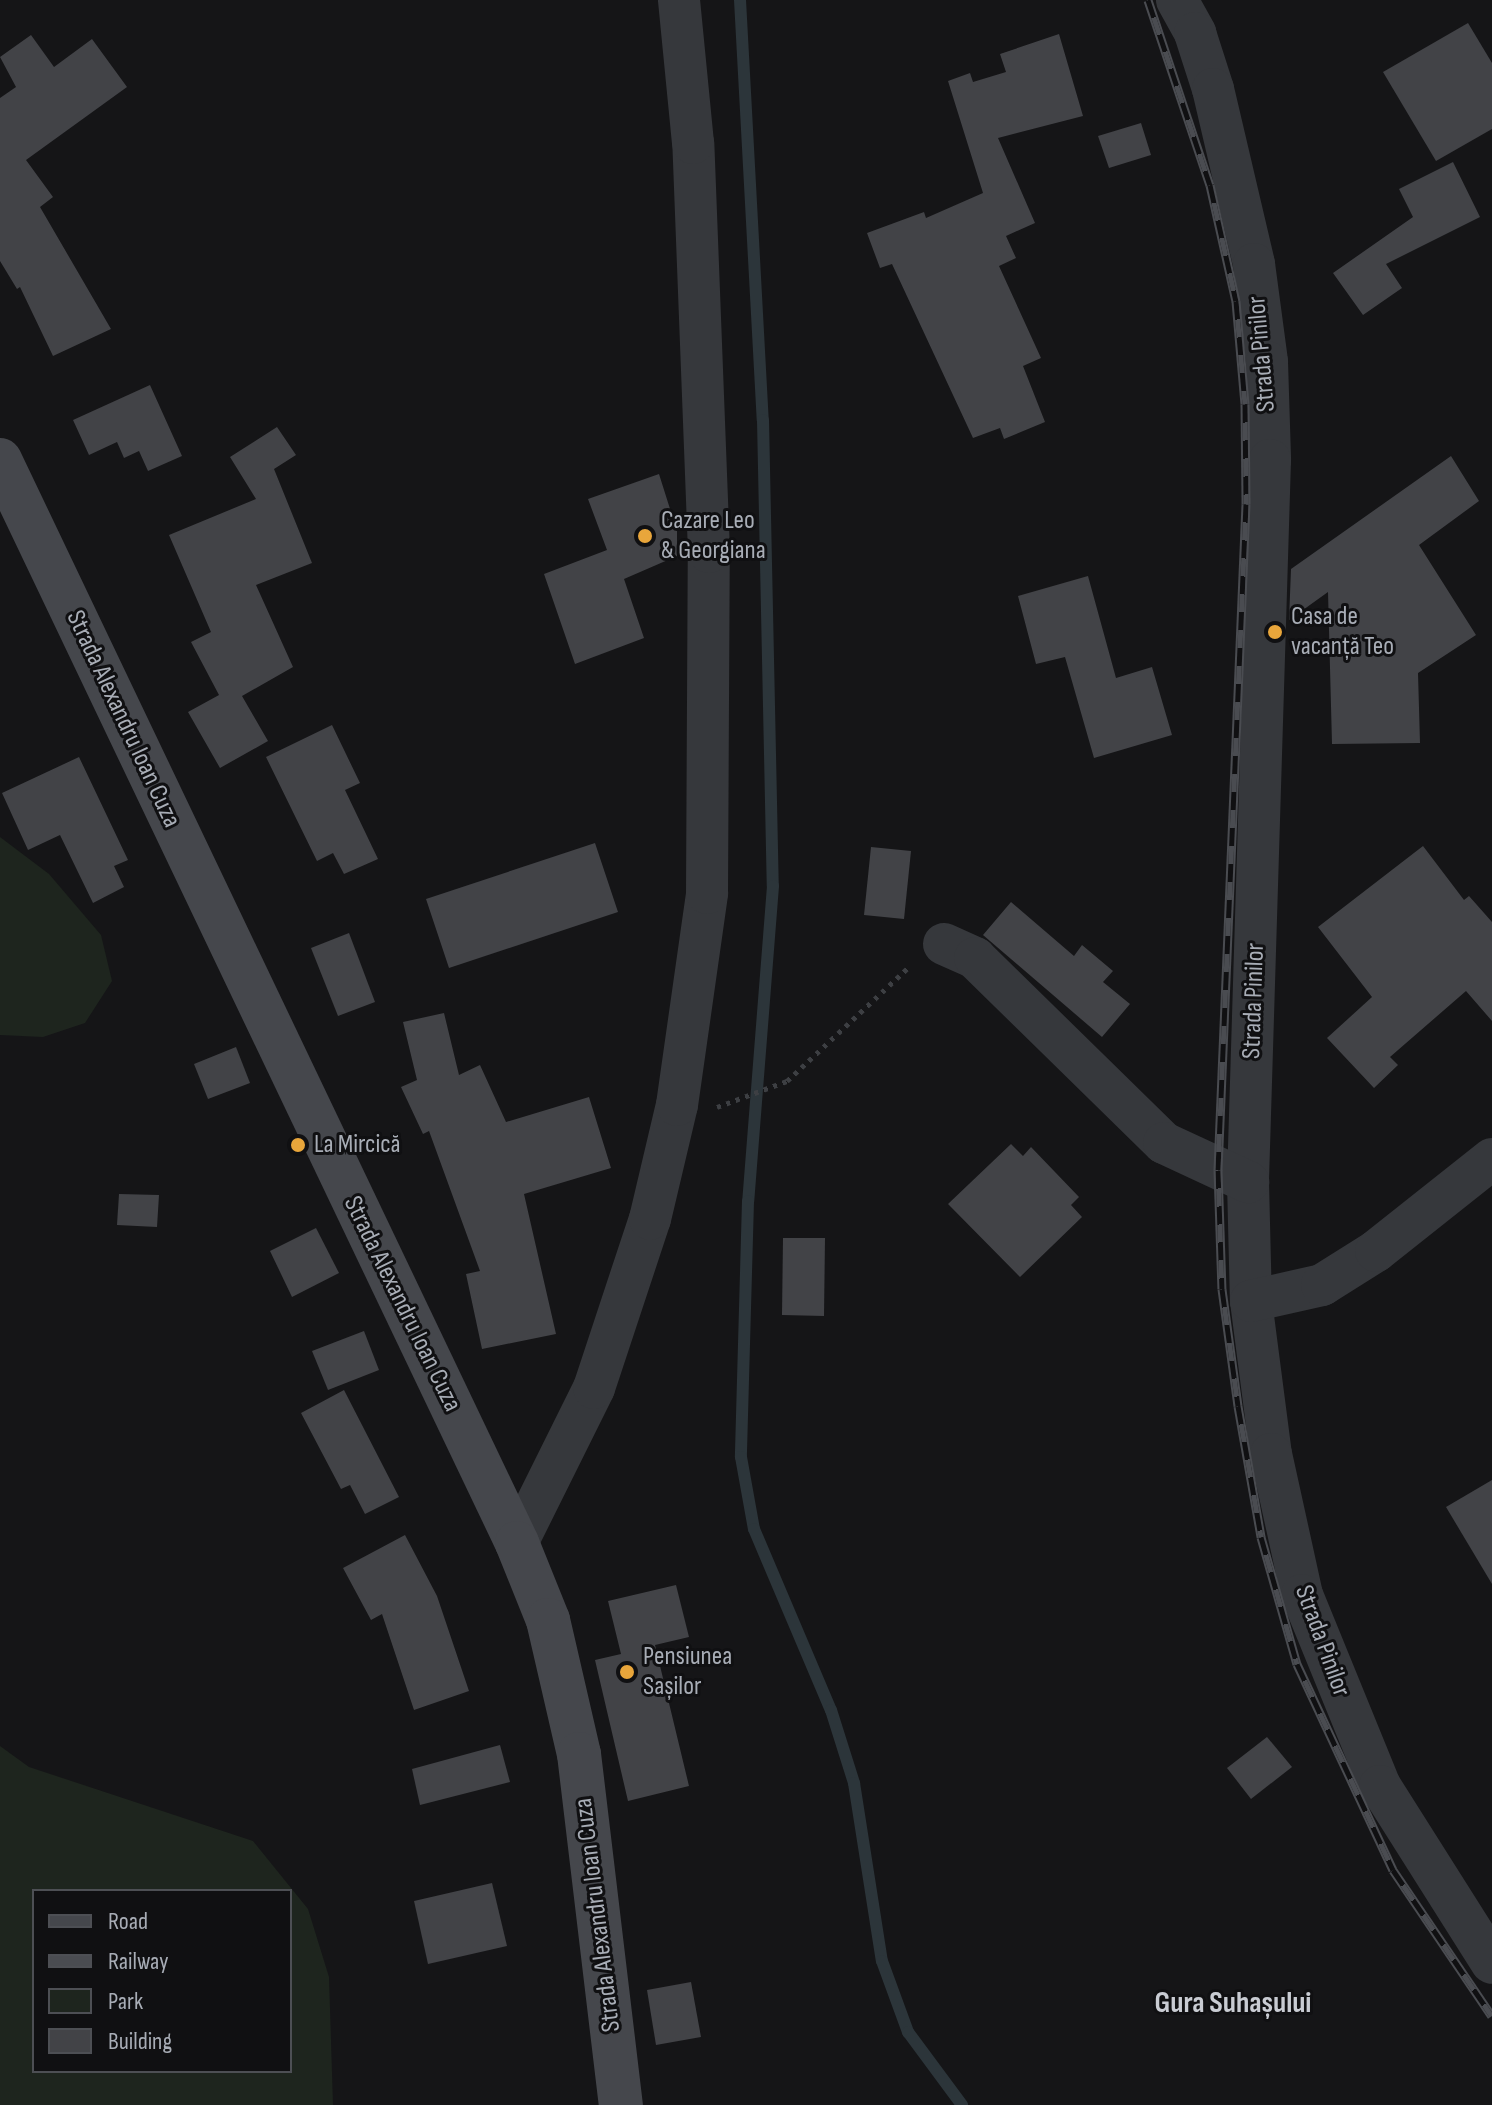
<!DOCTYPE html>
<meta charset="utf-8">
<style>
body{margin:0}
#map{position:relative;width:1492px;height:2105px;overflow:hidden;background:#151517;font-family:"Sofia Sans Condensed",sans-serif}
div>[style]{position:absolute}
.green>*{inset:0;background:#1e251e}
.stream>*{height:12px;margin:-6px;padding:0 6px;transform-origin:6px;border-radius:6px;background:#2c353a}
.building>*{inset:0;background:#424347}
.path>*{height:5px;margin-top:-2.5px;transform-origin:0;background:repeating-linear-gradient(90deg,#3d3f43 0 4px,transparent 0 10px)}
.street>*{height:42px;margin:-21px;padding:0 21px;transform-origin:21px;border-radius:21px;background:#36383c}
.secondary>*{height:44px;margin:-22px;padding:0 22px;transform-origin:22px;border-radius:22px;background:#45474c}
.rail>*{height:9px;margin-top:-4.5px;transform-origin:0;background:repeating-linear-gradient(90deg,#101012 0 18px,#4a4c51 0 36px);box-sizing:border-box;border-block:2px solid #4a4c51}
.dots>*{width:22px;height:22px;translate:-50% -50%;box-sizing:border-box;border:4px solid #101012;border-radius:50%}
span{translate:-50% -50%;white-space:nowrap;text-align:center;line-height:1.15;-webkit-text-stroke:6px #101012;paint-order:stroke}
.street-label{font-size:26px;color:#a8adb6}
.poi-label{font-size:26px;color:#a8adb6}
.left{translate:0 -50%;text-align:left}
.quarter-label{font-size:30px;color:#c9ccd3;font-weight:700}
.legend{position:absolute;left:32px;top:1889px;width:260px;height:184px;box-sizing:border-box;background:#101012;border:2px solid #4d4f54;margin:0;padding:10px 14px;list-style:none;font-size:24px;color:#a8adb6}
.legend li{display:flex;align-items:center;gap:16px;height:40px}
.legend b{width:40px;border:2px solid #4d4f54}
</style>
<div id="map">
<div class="green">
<div style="clip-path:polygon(0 837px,49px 874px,101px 935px,112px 981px,85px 1023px,43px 1037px,0 1035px)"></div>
<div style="clip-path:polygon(evenodd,0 1746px,29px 1767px,253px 1841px,308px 1909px,329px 1977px,333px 2105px,0 2105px,0 1746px,290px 1891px,290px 2071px,34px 2071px,34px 1891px,290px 1891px)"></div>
</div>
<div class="stream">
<div style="left:740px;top:0;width:421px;rotate:86.9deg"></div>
<div style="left:763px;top:420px;width:466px;rotate:88.8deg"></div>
<div style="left:773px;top:886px;width:316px;rotate:94.5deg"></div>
<div style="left:748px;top:1201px;width:256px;rotate:91.6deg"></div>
<div style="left:741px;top:1457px;width:73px;rotate:79.8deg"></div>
<div style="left:754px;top:1529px;width:197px;rotate:67deg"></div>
<div style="left:831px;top:1710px;width:77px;rotate:72.5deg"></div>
<div style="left:854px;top:1783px;width:180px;rotate:81.1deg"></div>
<div style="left:882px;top:1961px;width:76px;rotate:69.9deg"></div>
<div style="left:908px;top:2032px;width:91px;rotate:53.5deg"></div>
</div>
<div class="building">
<div style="clip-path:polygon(1468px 23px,1492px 63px,1492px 129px,1436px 161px,1383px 72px)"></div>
<div style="clip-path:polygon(1059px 34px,1083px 116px,998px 138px,1035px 223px,1006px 236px,1016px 258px,999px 266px,1041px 358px,1023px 366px,1045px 422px,1004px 439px,1000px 428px,973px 438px,892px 264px,880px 268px,867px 233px,924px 212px,926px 218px,983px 193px,948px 81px,970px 73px,973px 82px,1006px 72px,1000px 54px)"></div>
<div style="clip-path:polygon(31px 35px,54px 67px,92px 39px,127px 87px,26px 160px,53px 197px,40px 207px,111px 329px,53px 356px,20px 287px,17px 289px,0 261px,0 98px,16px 87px,0 57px)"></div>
<div style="clip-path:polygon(1141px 123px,1151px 155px,1109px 168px,1098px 136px)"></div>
<div style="clip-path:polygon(1453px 162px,1480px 217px,1386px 264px,1402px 288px,1363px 315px,1333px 273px,1413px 217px,1399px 189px)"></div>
<div style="clip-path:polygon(150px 385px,182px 456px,148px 471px,139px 451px,124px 458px,117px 442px,89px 455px,73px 420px)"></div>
<div style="clip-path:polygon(277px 427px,296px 455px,274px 469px,312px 563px,256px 585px,293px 667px,242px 696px,268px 741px,220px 768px,188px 712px,219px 695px,191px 642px,211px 632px,169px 535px,256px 499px,230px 457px)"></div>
<div style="clip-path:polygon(1451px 456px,1479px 501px,1419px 545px,1476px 635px,1418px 673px,1420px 743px,1332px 744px,1328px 592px,1289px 620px,1291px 569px)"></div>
<div style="clip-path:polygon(659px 474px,677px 531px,677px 556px,624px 579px,644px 638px,575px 664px,544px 574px,607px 550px,588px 499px)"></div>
<div style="clip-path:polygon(1088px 576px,1116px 678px,1152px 667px,1172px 735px,1094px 758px,1065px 657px,1036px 664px,1018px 596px)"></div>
<div style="clip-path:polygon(332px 725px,360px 783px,345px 790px,378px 859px,344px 874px,333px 853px,317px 861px,266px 757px)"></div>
<div style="clip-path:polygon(79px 757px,128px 860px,114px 866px,124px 887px,93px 903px,60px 835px,28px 850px,2px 793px)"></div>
<div style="clip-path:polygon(595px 843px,618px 912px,449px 968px,426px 899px)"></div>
<div style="clip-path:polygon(1423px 846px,1464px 900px,1469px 896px,1492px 922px,1492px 1021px,1466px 991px,1390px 1057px,1398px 1065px,1374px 1088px,1327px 1038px,1372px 997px,1318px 927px)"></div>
<div style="clip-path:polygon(871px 847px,911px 851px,904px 919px,864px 915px)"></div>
<div style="clip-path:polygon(1011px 902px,1074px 956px,1082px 945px,1113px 971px,1103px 982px,1130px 1004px,1102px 1037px,983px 935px)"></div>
<div style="clip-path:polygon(349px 933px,375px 1002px,338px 1016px,311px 948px)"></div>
<div style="clip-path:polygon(444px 1013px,459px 1075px,480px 1065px,506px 1122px,589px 1097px,611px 1168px,524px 1194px,556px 1334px,482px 1349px,466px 1274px,480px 1271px,429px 1131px,423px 1134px,401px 1087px,417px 1080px,403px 1022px)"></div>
<div style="clip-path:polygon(236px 1047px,250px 1083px,208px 1099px,194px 1064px)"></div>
<div style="clip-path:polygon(1011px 1144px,1023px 1156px,1031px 1147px,1079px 1197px,1071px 1205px,1082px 1217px,1020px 1277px,948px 1204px)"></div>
<div style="clip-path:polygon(119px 1194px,159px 1195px,157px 1227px,117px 1225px)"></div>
<div style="clip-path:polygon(316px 1228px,339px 1273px,292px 1297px,270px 1251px)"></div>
<div style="clip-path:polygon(783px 1238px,825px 1238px,824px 1316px,782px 1315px)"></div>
<div style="clip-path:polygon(364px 1331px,379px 1370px,328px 1390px,312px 1351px)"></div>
<div style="clip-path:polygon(344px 1390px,399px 1497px,365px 1514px,350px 1485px,341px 1489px,301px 1413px)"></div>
<div style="clip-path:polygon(1492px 1480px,1492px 1584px,1446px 1507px)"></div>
<div style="clip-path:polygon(405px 1535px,437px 1596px,469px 1691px,414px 1710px,382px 1614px,371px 1620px,343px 1568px)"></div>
<div style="clip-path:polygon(676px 1585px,689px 1637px,655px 1645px,689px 1786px,628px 1801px,595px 1660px,621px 1654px,608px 1601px)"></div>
<div style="clip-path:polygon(1267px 1737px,1292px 1767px,1251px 1799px,1227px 1768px)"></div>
<div style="clip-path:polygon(500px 1745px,510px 1782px,420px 1805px,412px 1769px)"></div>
<div style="clip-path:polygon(492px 1883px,507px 1946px,428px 1964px,414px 1901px)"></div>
<div style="clip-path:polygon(691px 1982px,701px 2037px,656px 2045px,647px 1990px)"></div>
</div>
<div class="path">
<div style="left:717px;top:1107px;width:75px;rotate:-20.4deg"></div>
<div style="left:787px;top:1081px;width:167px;rotate:-43.1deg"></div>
</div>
<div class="street">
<div style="left:1177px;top:0;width:38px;rotate:61deg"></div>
<div style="left:1195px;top:33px;width:59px;rotate:72.2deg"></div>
<div style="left:1213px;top:89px;width:180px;rotate:76.8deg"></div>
<div style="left:1254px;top:264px;width:99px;rotate:82.4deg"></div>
<div style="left:1267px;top:362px;width:98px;rotate:88.2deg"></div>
<div style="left:1270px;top:460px;width:722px;rotate:91.75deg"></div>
<div style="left:1248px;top:1182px;width:119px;rotate:88.6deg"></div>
<div style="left:1251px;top:1301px;width:154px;rotate:82.6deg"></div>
<div style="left:1271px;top:1454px;width:144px;rotate:77.6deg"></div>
<div style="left:1302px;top:1595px;width:206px;rotate:67.8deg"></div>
<div style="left:1380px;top:1786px;width:209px;rotate:57.7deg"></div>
<div style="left:944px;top:944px;width:34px;rotate:24deg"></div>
<div style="left:975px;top:958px;width:264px;rotate:44.4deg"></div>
<div style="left:1164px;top:1143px;width:93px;rotate:24.9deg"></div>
<div style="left:1251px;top:1301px;width:73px;rotate:-12.7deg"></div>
<div style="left:1322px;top:1285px;width:64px;rotate:-32.2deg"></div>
<div style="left:1376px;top:1251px;width:148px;rotate:-38.4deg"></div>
<div style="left:517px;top:1543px;width:173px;rotate:-63.6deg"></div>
<div style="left:594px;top:1388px;width:178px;rotate:-71.7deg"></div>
<div style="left:650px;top:1219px;width:117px;rotate:-76.7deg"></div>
<div style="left:677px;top:1105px;width:214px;rotate:-81.9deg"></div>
<div style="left:707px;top:893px;width:341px;rotate:-89.7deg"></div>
<div style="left:709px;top:552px;width:409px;rotate:-92.2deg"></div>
<div style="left:693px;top:143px;width:144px;rotate:-95.6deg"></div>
</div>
<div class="secondary">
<div style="left:0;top:460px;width:1200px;rotate:64.48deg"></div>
<div style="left:517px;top:1543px;width:83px;rotate:68.1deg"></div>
<div style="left:548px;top:1620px;width:138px;rotate:77deg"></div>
<div style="left:579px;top:1754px;width:354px;rotate:83.2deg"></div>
</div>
<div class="rail">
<div style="left:1148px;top:0;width:195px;rotate:71.5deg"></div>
<div style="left:1210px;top:185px;width:119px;rotate:77.4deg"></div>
<div style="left:1236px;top:301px;width:103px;rotate:85deg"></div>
<div style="left:1245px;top:404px;width:100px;rotate:89.4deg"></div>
<div style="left:1246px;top:504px;width:667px;rotate:92.41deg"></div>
<div style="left:1218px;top:1170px;width:119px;rotate:88.1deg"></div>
<div style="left:1222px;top:1289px;width:118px;rotate:82.2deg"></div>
<div style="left:1238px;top:1406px;width:133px;rotate:80deg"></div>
<div style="left:1261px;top:1537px;width:132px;rotate:74.2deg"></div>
<div style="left:1297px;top:1664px;width:227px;rotate:65deg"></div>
<div style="left:1393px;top:1870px;width:176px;rotate:55.9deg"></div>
</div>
<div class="dots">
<div style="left:645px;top:536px;background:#e9a63b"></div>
<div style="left:1275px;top:632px;background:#e9a63b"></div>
<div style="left:298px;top:1145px;background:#e9a63b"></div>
<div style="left:627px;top:1672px;background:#e9a63b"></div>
</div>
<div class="street-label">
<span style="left:1262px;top:354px;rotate:-95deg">Strada Pinilor</span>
<span style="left:123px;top:719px;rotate:65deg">Strada Alexandru Ioan Cuza</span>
<span style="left:1254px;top:1001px;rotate:-88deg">Strada Pinilor</span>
<span style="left:402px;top:1304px;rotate:64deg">Strada Alexandru Ioan Cuza</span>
<span style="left:1322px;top:1641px;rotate:70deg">Strada Pinilor</span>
<span style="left:598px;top:1915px;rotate:-97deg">Strada Alexandru Ioan Cuza</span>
</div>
<div class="poi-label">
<span class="left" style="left:661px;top:536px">Cazare Leo<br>&amp; Georgiana</span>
<span class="left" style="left:1291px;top:632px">Casa de<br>vacanță Teo</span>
<span class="left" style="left:314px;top:1145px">La Mircică</span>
<span class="left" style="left:643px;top:1672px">Pensiunea<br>Sașilor</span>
</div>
<div class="quarter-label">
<span style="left:1233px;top:2003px">Gura Suhașului</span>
</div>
<ul class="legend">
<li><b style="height:10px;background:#45474c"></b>Road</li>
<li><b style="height:10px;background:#4a4c51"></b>Railway</li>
<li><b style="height:22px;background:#1e251e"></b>Park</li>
<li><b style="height:22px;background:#424347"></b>Building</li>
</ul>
</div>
